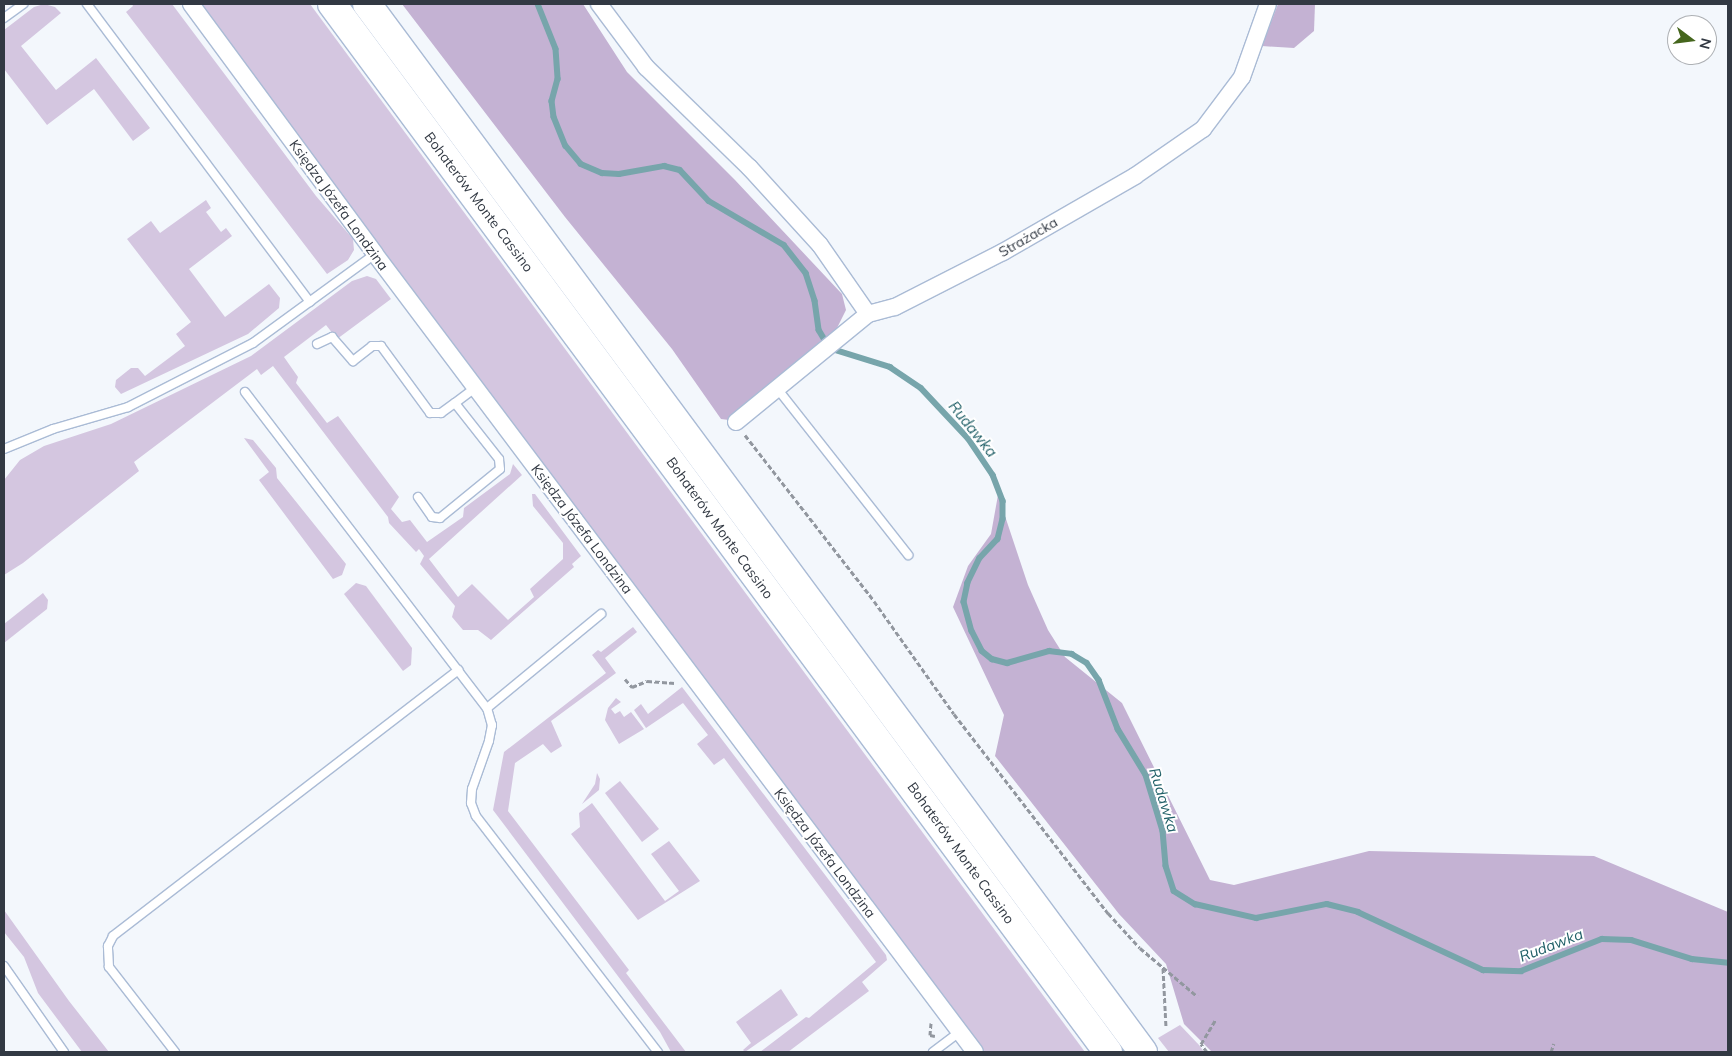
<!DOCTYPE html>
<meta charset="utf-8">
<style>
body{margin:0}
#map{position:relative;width:1732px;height:1056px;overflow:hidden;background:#f3f7fc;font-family:Mulish,sans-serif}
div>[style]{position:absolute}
.green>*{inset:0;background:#d4c6e0}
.forest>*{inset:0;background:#c4b2d3}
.stream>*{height:5.5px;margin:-2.75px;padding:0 2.75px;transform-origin:2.75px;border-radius:2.75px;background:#77a5ab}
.path>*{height:3px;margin-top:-1.5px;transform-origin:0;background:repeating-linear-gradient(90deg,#92979f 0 5px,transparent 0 7.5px)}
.roads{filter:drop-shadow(1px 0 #aabbd5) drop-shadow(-1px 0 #aabbd5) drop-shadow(0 1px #aabbd5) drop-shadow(0 -1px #aabbd5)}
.lane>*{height:8px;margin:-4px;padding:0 4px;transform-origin:4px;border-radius:4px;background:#fff}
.street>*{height:16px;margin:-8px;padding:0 8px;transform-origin:8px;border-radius:8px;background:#fff}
.highway>*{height:28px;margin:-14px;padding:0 14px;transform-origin:14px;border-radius:14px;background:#fff}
span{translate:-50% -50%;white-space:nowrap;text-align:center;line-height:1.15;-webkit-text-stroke:4px #fff;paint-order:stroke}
.street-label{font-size:14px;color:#323943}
.water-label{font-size:15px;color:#216068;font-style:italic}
.frame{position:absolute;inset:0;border:5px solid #323943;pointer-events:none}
.north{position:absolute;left:1667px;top:15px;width:50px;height:50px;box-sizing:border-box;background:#fff;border:1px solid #adb0b4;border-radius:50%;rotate:105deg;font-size:14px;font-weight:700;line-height:20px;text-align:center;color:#323943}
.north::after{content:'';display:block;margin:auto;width:18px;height:22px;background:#45661d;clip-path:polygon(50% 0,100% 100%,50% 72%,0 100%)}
</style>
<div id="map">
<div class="green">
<div style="clip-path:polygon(44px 4px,55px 7px,61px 13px,21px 46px,56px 90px,96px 58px,150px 128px,133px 141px,94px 89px,47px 125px,4px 69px,4px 30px,34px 7px)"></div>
<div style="clip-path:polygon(132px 4px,172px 4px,316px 196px,353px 239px,354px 250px,348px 260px,327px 274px,126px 12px,133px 6px)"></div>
<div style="clip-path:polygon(202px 4px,310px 4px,1085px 1052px,985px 1052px,380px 249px)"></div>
<div style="clip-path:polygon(206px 200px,211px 208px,206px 212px,221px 232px,226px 228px,232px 236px,189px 269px,225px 317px,269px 284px,280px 298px,279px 308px,248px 334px,121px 394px,115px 387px,116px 380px,131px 368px,138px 368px,145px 376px,185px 346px,176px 334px,191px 322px,127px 239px,151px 221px,160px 233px)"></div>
<div style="clip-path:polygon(367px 276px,376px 279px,391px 299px,337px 339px,326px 325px,284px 357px,298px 377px,296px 383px,327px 423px,338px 416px,399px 497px,391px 509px,402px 522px,410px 520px,427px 542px,463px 517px,464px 508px,510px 474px,513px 464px,522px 475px,429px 559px,458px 597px,472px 584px,508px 620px,534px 597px,530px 589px,563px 559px,563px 543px,533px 506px,532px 494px,535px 494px,581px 556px,572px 564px,574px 567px,491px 640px,478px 630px,463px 630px,452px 617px,455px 606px,420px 564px,424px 556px,419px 549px,416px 552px,389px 523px,388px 517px,273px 366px,261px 375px,257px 369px,134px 462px,139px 471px,23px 563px,4px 575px,4px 480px,20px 460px,44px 446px,111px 424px,251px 356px,352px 281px)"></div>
<div style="clip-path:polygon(244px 438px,253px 440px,276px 468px,277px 478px,346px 564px,342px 575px,333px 579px,259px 480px,269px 472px)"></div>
<div style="clip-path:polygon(356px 583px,366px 586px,412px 648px,411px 665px,403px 671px,344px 594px)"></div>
<div style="clip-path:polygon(43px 593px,48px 600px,47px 609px,4px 643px,4px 624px)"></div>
<div style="clip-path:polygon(633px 627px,637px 632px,605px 658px,616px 673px,551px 721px,562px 746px,551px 753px,543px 744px,515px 763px,508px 811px,629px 970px,626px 973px,686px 1052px,671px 1052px,660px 1032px,493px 810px,504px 752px,606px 673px,592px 655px,598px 650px,601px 652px)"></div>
<div style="clip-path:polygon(682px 687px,886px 955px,887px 960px,862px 982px,869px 991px,788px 1052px,760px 1052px,806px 1017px,809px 1018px,876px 962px,724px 758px,714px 765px,697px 744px,708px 735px,683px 703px,646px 728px,634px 710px,641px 704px,648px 714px)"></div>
<div style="clip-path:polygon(616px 698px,621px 702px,611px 709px,615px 714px,620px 711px,624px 717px,631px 712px,644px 729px,619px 744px,605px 720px,608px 708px)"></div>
<div style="clip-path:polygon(597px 773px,600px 779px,599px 790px,582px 804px,595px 784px)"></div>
<div style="clip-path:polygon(620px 781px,659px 829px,642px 842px,605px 793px)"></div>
<div style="clip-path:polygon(592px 803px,665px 901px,679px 891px,651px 854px,669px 841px,700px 881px,638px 920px,571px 834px,580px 827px,579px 813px)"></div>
<div style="clip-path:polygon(4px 910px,69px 1001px,109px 1052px,82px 1052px,38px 993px,24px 957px,4px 932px)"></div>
<div style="clip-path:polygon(781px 989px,798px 1015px,745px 1052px,743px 1050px,751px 1043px,736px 1022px)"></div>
<div style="clip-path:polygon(1180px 1025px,1199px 1045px,1204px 1052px,1169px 1052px,1158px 1038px)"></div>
</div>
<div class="forest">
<div style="clip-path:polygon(402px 4px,583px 4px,627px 72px,735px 180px,842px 294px,846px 310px,836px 330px,729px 420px,721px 419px,672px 349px,565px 217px)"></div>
<div style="clip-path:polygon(1278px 4px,1315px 4px,1314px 31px,1294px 48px,1262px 46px)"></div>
<div style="clip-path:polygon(998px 495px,1028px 585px,1048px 630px,1065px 657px,1122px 703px,1210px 880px,1234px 885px,1369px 851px,1594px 856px,1728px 912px,1728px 1052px,1212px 1052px,1184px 1024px,1166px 964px,1119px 914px,995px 756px,1004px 715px,953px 607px,968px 566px,991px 534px)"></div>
</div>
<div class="stream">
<div style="left:538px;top:4px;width:48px;rotate:68.2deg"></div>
<div style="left:556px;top:49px;width:30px;rotate:86deg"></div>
<div style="left:558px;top:79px;width:23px;rotate:105deg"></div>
<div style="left:552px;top:101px;width:16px;rotate:83deg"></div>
<div style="left:554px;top:117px;width:31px;rotate:68deg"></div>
<div style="left:566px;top:146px;width:23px;rotate:50deg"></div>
<div style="left:581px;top:164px;width:23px;rotate:23deg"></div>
<div style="left:602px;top:173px;width:17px;rotate:3deg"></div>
<div style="left:619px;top:174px;width:46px;rotate:-10.1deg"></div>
<div style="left:664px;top:166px;width:16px;rotate:14deg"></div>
<div style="left:680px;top:170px;width:42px;rotate:46.9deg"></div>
<div style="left:709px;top:201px;width:87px;rotate:30.4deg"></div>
<div style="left:784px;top:245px;width:36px;rotate:52deg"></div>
<div style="left:806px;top:273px;width:29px;rotate:72deg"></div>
<div style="left:815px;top:301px;width:29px;rotate:82deg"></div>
<div style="left:819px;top:330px;width:12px;rotate:59deg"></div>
<div style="left:832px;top:349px;width:61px;rotate:17.2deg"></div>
<div style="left:890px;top:367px;width:37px;rotate:34deg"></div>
<div style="left:921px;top:388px;width:69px;rotate:46.8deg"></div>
<div style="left:968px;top:438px;width:45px;rotate:56deg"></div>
<div style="left:993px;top:475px;width:28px;rotate:69deg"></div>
<div style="left:1003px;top:501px;width:18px;rotate:90deg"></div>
<div style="left:1003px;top:519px;width:21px;rotate:104deg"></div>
<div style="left:998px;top:539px;width:26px;rotate:133deg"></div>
<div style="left:980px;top:558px;width:28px;rotate:116deg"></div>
<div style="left:968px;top:583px;width:19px;rotate:102deg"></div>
<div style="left:964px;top:602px;width:30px;rotate:75deg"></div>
<div style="left:972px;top:631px;width:22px;rotate:63deg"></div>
<div style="left:982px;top:651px;width:13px;rotate:39deg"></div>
<div style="left:992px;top:659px;width:16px;rotate:15deg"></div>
<div style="left:1007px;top:663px;width:44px;rotate:-15.9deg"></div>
<div style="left:1049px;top:651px;width:23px;rotate:7deg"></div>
<div style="left:1072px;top:654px;width:17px;rotate:31deg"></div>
<div style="left:1087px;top:663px;width:21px;rotate:55deg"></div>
<div style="left:1099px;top:680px;width:53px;rotate:68.8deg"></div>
<div style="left:1118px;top:729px;width:54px;rotate:58.7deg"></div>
<div style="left:1146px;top:775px;width:59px;rotate:73.1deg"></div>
<div style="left:1163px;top:831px;width:35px;rotate:85deg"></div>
<div style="left:1166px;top:866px;width:26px;rotate:72deg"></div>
<div style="left:1174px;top:891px;width:25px;rotate:32deg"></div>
<div style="left:1195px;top:904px;width:63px;rotate:12.9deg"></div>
<div style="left:1256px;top:918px;width:72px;rotate:-11.2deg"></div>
<div style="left:1327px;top:904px;width:32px;rotate:14deg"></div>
<div style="left:1358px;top:912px;width:138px;rotate:24.9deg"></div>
<div style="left:1483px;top:970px;width:38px;rotate:2deg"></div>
<div style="left:1521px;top:971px;width:87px;rotate:-21.6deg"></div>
<div style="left:1602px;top:939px;width:29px;rotate:2deg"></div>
<div style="left:1631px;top:940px;width:64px;rotate:17.3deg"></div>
<div style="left:1692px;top:959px;width:36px;rotate:6deg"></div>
</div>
<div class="path">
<div style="left:745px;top:435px;width:210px;rotate:52.1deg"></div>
<div style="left:874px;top:601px;width:138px;rotate:54.7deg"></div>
<div style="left:954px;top:714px;width:252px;rotate:52.3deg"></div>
<div style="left:1108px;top:913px;width:47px;rotate:47.6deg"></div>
<div style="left:1140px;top:948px;width:75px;rotate:40.1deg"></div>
<div style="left:625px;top:679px;width:11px;rotate:49deg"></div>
<div style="left:632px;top:687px;width:16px;rotate:-22deg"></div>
<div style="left:647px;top:681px;width:28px;rotate:4deg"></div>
<div style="left:1163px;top:968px;width:59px;rotate:87.1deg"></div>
<div style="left:931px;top:1023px;width:12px;rotate:95deg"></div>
<div style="left:930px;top:1035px;width:5px;rotate:11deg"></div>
<div style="left:1207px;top:1052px;width:10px;rotate:-127deg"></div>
<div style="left:1201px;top:1044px;width:29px;rotate:-59deg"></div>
<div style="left:1551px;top:1052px;width:9px;rotate:-72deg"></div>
</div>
<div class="roads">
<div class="lane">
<div style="left:87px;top:4px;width:372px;rotate:53.2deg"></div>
<div style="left:4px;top:18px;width:24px;rotate:-36deg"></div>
<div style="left:317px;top:344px;width:17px;rotate:-25deg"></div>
<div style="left:332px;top:337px;width:32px;rotate:49deg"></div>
<div style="left:353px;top:361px;width:24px;rotate:-38deg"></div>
<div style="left:372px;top:346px;width:9px"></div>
<div style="left:381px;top:346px;width:83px;rotate:53.8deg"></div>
<div style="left:430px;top:413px;width:11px"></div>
<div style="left:441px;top:413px;width:17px;rotate:-36deg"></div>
<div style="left:776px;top:387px;width:214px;rotate:51.8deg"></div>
<div style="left:245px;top:392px;width:398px;rotate:52.6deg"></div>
<div style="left:487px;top:708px;width:18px;rotate:74deg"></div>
<div style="left:492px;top:725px;width:16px;rotate:101deg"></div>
<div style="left:489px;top:741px;width:51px;rotate:109.5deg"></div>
<div style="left:472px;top:789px;width:14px;rotate:94deg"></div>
<div style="left:471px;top:803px;width:14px;rotate:69deg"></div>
<div style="left:476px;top:816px;width:298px;rotate:52.4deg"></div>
<div style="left:4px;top:449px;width:53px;rotate:-22.2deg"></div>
<div style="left:53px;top:429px;width:78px;rotate:-16.3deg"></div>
<div style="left:128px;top:407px;width:140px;rotate:-27.1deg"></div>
<div style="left:253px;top:343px;width:151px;rotate:-36.1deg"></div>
<div style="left:418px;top:497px;width:24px;rotate:55deg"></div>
<div style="left:432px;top:517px;width:8px;rotate:7deg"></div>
<div style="left:440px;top:518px;width:77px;rotate:-39.2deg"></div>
<div style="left:500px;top:469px;width:10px;rotate:-96deg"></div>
<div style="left:499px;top:459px;width:71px;rotate:-128.2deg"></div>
<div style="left:455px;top:403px;width:25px;rotate:-37deg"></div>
<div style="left:487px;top:708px;width:148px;rotate:-39.5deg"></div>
<div style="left:4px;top:966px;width:105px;rotate:55.1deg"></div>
<div style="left:175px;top:1052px;width:108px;rotate:-127.8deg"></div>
<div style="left:109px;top:967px;width:21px;rotate:-93deg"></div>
<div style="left:108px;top:946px;width:11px;rotate:-63deg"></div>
<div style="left:113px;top:936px;width:436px;rotate:-37.6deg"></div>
<div style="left:933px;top:1052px;width:34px;rotate:-37deg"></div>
</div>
<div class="street">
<div style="left:191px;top:4px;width:310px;rotate:53.6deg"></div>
<div style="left:375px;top:254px;width:998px;rotate:53.06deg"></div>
<div style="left:599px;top:4px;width:79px;rotate:53.3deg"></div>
<div style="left:646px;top:67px;width:144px;rotate:44.2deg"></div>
<div style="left:749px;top:167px;width:105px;rotate:47.7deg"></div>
<div style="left:820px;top:245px;width:84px;rotate:55.2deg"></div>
<div style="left:736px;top:422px;width:171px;rotate:-39.3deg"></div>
<div style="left:868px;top:314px;width:28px;rotate:-15deg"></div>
<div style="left:895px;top:307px;width:121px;rotate:-27deg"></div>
<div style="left:1003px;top:252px;width:152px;rotate:-29.9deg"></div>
<div style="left:1135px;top:176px;width:83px;rotate:-34.7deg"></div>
<div style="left:1203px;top:129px;width:65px;rotate:-53.1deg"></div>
<div style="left:1242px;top:77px;width:77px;rotate:-70.4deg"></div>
</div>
<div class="highway">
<div style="left:332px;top:4px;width:1304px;rotate:53.48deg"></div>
<div style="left:367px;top:4px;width:1304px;rotate:53.48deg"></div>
</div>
</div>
<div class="street-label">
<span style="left:479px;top:202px;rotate:53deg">Bohaterów Monte Cassino</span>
<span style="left:339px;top:205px;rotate:54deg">Księdza Józefa Londzina</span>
<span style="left:1028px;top:237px;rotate:-30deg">Strażacka</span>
<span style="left:720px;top:528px;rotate:54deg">Bohaterów Monte Cassino</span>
<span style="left:582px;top:529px;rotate:53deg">Księdza Józefa Londzina</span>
<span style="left:825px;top:853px;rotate:53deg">Księdza Józefa Londzina</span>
<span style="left:961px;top:853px;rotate:54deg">Bohaterów Monte Cassino</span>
</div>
<div class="water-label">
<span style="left:973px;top:429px;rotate:51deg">Rudawka</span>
<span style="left:1164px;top:800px;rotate:73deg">Rudawka</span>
<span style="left:1551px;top:945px;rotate:-21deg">Rudawka</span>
</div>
<div class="frame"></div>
<div class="north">N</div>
</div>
